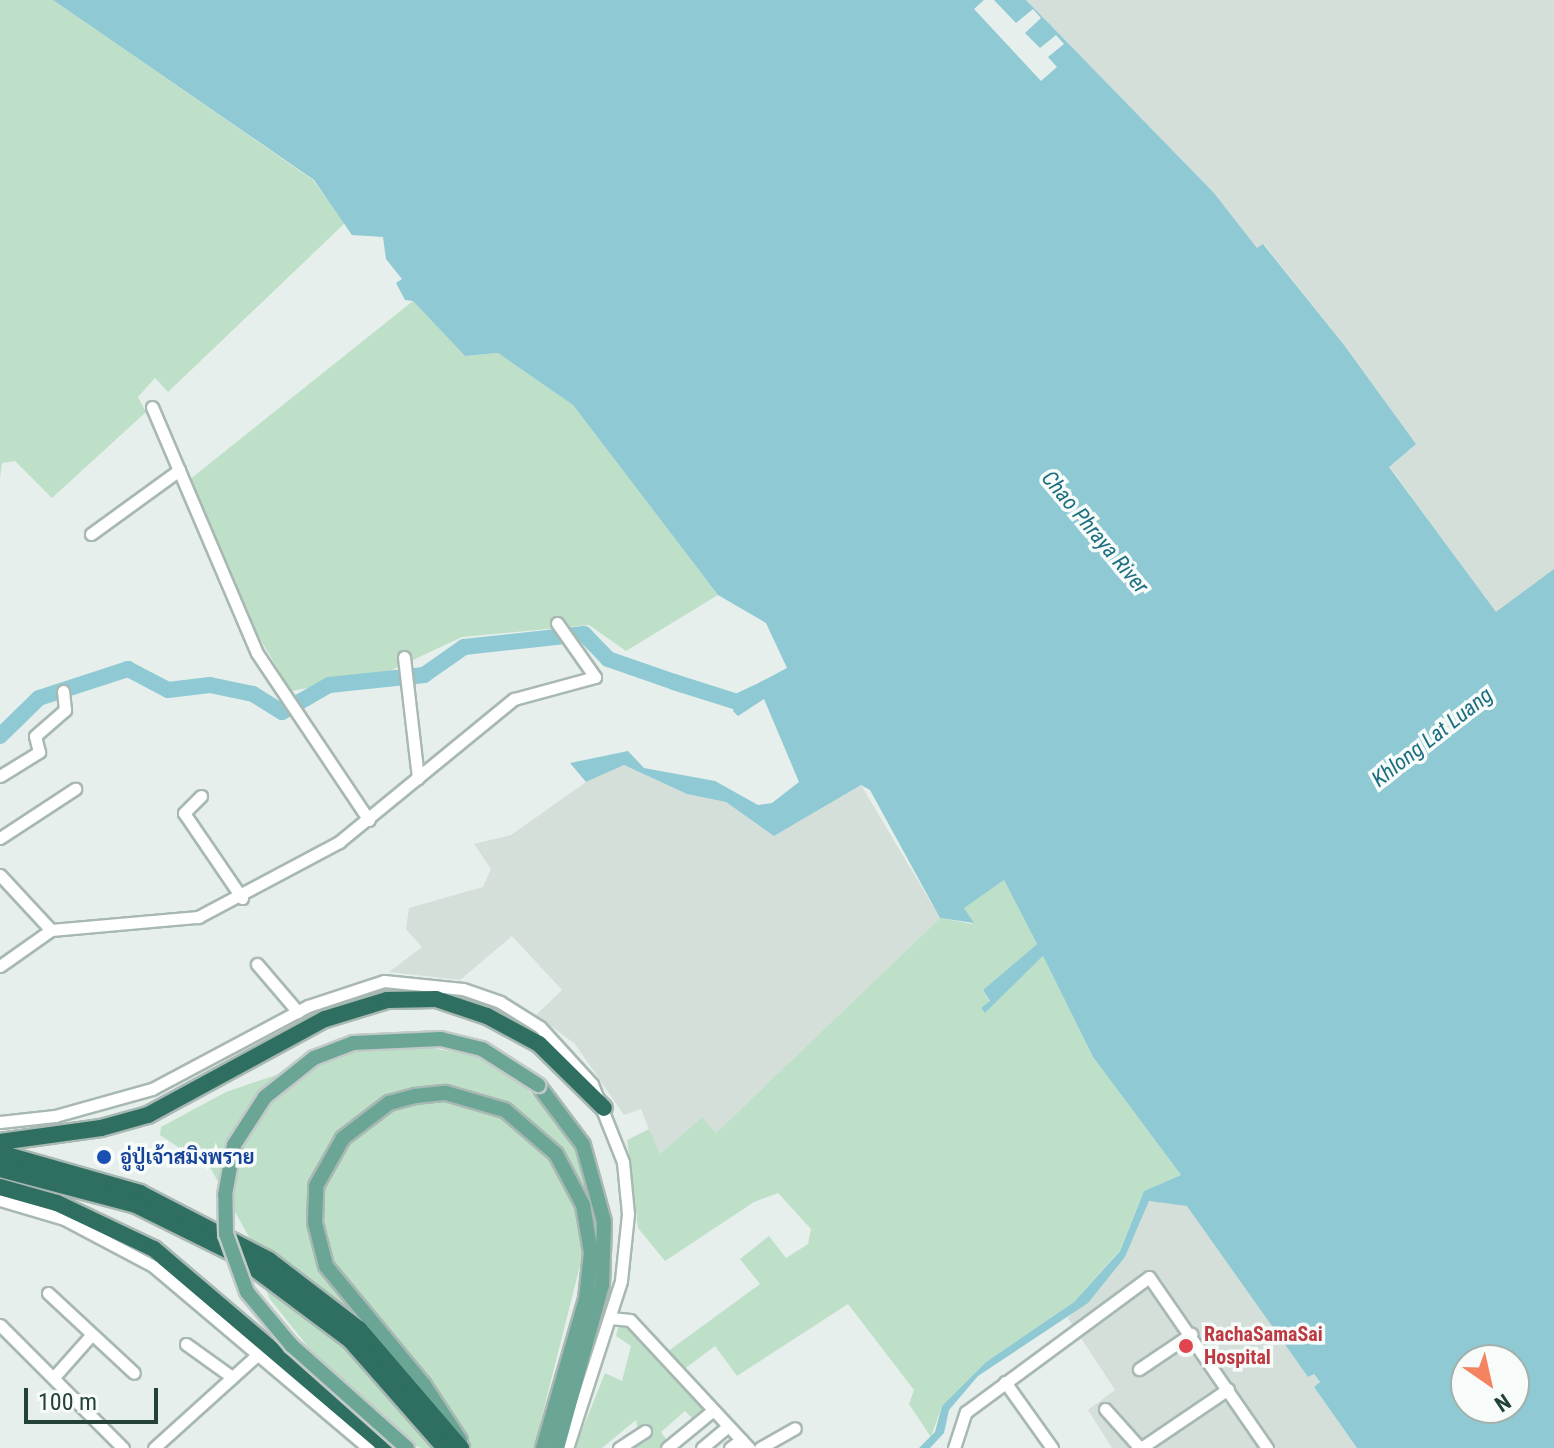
<!DOCTYPE html>
<meta charset="utf-8">
<style>
body{margin:0}
#map{position:relative;width:1554px;height:1448px;overflow:hidden;background:#e6efeb;font-family:"Roboto Condensed",Sarabun,sans-serif}
div>[style]{position:absolute}
.built>*{inset:0;background:#d4dfda}
.green>*{inset:0;background:#bfe0c8}
.water>*{inset:0;background:#8ec9d4}
.pier>*{inset:0;background:#e6efeb}
.river>*{height:16px;margin:-8px;padding:0 8px;transform-origin:8px;border-radius:8px;background:#8ec9d4}
.roads{filter:drop-shadow(2px 0 #a8b8b2) drop-shadow(-2px 0 #a8b8b2) drop-shadow(0 2px #a8b8b2) drop-shadow(0 -2px #a8b8b2)}
.minor>*{height:11px;margin:-5.5px;padding:0 5.5px;transform-origin:5.5px;border-radius:5.5px;background:#fff}
.major>*{height:14px;margin:-7px;padding:0 7px;transform-origin:7px;border-radius:7px;background:#6aa596}
.highway>*{height:16px;margin:-8px;padding:0 8px;transform-origin:8px;border-radius:8px;background:#2f6f62}
.bridges{filter:drop-shadow(2px 0 #c2cac8) drop-shadow(-2px 0 #c2cac8) drop-shadow(0 2px #c2cac8) drop-shadow(0 -2px #c2cac8)}
.major-bridge>*{height:14px;margin:-7px;padding:0 7px;transform-origin:7px;border-radius:7px;background:#6aa596}
.dots>*{width:22px;height:22px;translate:-50% -50%;box-sizing:border-box;border:4px solid #f7fbf9;border-radius:50%}
span{translate:-50% -50%;white-space:nowrap;text-align:center;line-height:1.15;-webkit-text-stroke:7px #f7fbf9;paint-order:stroke}
.transit-label{font-size:20px;color:#164399;font-weight:700}
.left{translate:0 -50%;text-align:left}
.health-label{font-size:20px;color:#be3a42;font-weight:700}
.water-label{font-size:22px;color:#1c6f80;font-style:italic}
.north{position:absolute;left:1450px;top:1344px;width:80px;height:80px;box-sizing:border-box;background:#f7fbf9;border:2px solid #a3b1ad;border-radius:50%;rotate:146deg;font-size:22px;font-weight:700;line-height:32px;text-align:center;color:#24423a}
.north::after{content:'';display:block;margin:auto;width:28px;height:36px;background:#f4845f;clip-path:polygon(50% 0,100% 100%,50% 72%,0 100%)}
.scale{position:absolute;left:24px;top:1388px;width:134px;height:36px;box-sizing:border-box;border:4px solid #24423a;border-top:0;padding-left:10px;font-size:24px;line-height:28px;white-space:nowrap;color:#24423a;-webkit-text-stroke:6px #f7fbf9;paint-order:stroke}
</style>
<div id="map">
<div class="built">
<div style="clip-path:polygon(1026px 0,1554px 0,1554px 569px,1496px 613px,1389px 466px,1416px 444px,1344px 345px,1264px 244px,1257px 248px,1214px 193px)"></div>
<div style="clip-path:polygon(624px 765px,687px 794px,726px 802px,774px 836px,861px 785px,940px 918px,715px 1134px,702px 1117px,659px 1155px,641px 1109px,624px 1115px,575px 1044px,536px 1015px,562px 990px,512px 936px,460px 980px,389px 972px,422px 947px,406px 929px,409px 908px,483px 887px,491px 869px,474px 844px,511px 835px,586px 782px)"></div>
<div style="clip-path:polygon(1149px 1201px,1187px 1205px,1308px 1377px,1314px 1374px,1320px 1383px,1314px 1387px,1357px 1448px,1112px 1448px,1088px 1410px,1115px 1390px,1068px 1318px,1125px 1257px)"></div>
</div>
<div class="green">
<div style="clip-path:polygon(0 0,53px 0,313px 180px,345px 223px,168px 392px,155px 378px,138px 397px,146px 412px,52px 498px,15px 461px,2px 463px,0 478px)"></div>
<div style="clip-path:polygon(413px 301px,465px 356px,498px 353px,573px 405px,718px 595px,626px 651px,589px 625px,462px 637px,381px 675px,291px 691px,251px 624px,189px 480px)"></div>
<div style="clip-path:polygon(1004px 880px,1037px 944px,983px 990px,990px 1002px,981px 1008px,985px 1013px,1043px 956px,1093px 1057px,1181px 1175px,1144px 1191px,1120px 1250px,1074px 1302px,986px 1362px,942px 1406px,931px 1437px,909px 1404px,914px 1390px,848px 1304px,737px 1376px,715px 1346px,683px 1370px,667px 1352px,760px 1284px,740px 1259px,769px 1236px,786px 1258px,808px 1244px,811px 1229px,778px 1193px,754px 1202px,665px 1261px,638px 1228px,627px 1140px,649px 1129px,660px 1154px,702px 1117px,716px 1133px,940px 918px,973px 924px,963px 908px)"></div>
<div style="clip-path:polygon(380px 1040px,499px 1059px,585px 1151px,589px 1230px,534px 1448px,421px 1448px,398px 1439px,325px 1368px,269px 1298px,249px 1237px,211px 1169px,160px 1135px,161px 1127px,226px 1092px)"></div>
<div style="clip-path:polygon(620px 1320px,704px 1411px,694px 1420px,685px 1411px,661px 1432px,669px 1443px,664px 1448px,625px 1448px,639px 1437px,636px 1420px,602px 1448px,575px 1448px,605px 1373px,622px 1381px,631px 1346px,616px 1336px)"></div>
</div>
<div class="water">
<div style="clip-path:polygon(evenodd,53px 0,1026px 0,1214px 193px,1257px 248px,1263px 244px,1344px 345px,1416px 444px,1389px 467px,1496px 612px,1554px 569px,1554px 1448px,1357px 1448px,1314px 1387px,1320px 1382px,1314px 1374px,1308px 1377px,1187px 1206px,1149px 1201px,1125px 1257px,1088px 1303px,978px 1376px,949px 1410px,944px 1433px,930px 1448px,919px 1448px,935px 1432px,942px 1406px,986px 1362px,1074px 1302px,1120px 1251px,1144px 1191px,1181px 1175px,1093px 1057px,1043px 956px,985px 1013px,981px 1008px,990px 1001px,983px 990px,1037px 944px,1004px 880px,964px 908px,974px 923px,940px 918px,870px 790px,861px 785px,774px 836px,726px 802px,687px 794px,624px 765px,586px 782px,570px 763px,628px 751px,644px 768px,715px 781px,758px 805px,772px 803px,799px 782px,764px 699px,738px 716px,733px 711px,749px 688px,787px 668px,766px 623px,718px 595px,573px 405px,498px 353px,465px 356px,413px 301px,405px 300px,396px 283px,402px 279px,386px 259px,383px 237px,352px 235px,314px 180px,53px 0,1466px 1360px,1514px 1360px,1514px 1408px,1466px 1408px,1466px 1360px)"></div>
</div>
<div class="pier">
<div style="clip-path:polygon(984px 0,994px 0,1016px 23px,1033px 9px,1041px 18px,1025px 33px,1040px 48px,1056px 35px,1064px 44px,1048px 57px,1057px 67px,1041px 81px,974px 9px)"></div>
</div>
<div class="river">
<div style="left:0;top:736px;width:54px;rotate:-44.3deg"></div>
<div style="left:39px;top:698px;width:94px;rotate:-18deg"></div>
<div style="left:128px;top:669px;width:45px;rotate:27.7deg"></div>
<div style="left:168px;top:690px;width:42px;rotate:-6.8deg"></div>
<div style="left:210px;top:685px;width:44px;rotate:11.8deg"></div>
<div style="left:253px;top:694px;width:34px;rotate:32deg"></div>
<div style="left:282px;top:712px;width:54px;rotate:-29.9deg"></div>
<div style="left:329px;top:685px;width:96px;rotate:-6deg"></div>
<div style="left:424px;top:675px;width:49px;rotate:-35deg"></div>
<div style="left:464px;top:647px;width:121px;rotate:-6.2deg"></div>
<div style="left:584px;top:634px;width:35px;rotate:46deg"></div>
<div style="left:608px;top:659px;width:70px;rotate:19.2deg"></div>
<div style="left:674px;top:682px;width:66px;rotate:17.6deg"></div>
<div style="left:737px;top:702px;width:21px;rotate:-25deg"></div>
</div>
<div class="roads">
<div class="minor">
<div style="left:152px;top:407px;width:267px;rotate:66.9deg"></div>
<div style="left:257px;top:653px;width:201px;rotate:56.2deg"></div>
<div style="left:91px;top:534px;width:109px;rotate:-36deg"></div>
<div style="left:404px;top:657px;width:122px;rotate:83.4deg"></div>
<div style="left:0;top:776px;width:46px;rotate:-31.6deg"></div>
<div style="left:39px;top:752px;width:16px;rotate:-104deg"></div>
<div style="left:35px;top:736px;width:40px;rotate:-41deg"></div>
<div style="left:65px;top:710px;width:19px;rotate:-96deg"></div>
<div style="left:201px;top:796px;width:24px;rotate:135deg"></div>
<div style="left:184px;top:813px;width:103px;rotate:55.7deg"></div>
<div style="left:0;top:838px;width:90px;rotate:-33.2deg"></div>
<div style="left:0;top:875px;width:75px;rotate:47.2deg"></div>
<div style="left:257px;top:964px;width:63px;rotate:49.5deg"></div>
<div style="left:0;top:966px;width:62px;rotate:-35.2deg"></div>
<div style="left:51px;top:930px;width:148px;rotate:-5.1deg"></div>
<div style="left:198px;top:917px;width:160px;rotate:-28deg"></div>
<div style="left:339px;top:842px;width:226px;rotate:-39.3deg"></div>
<div style="left:514px;top:699px;width:84px;rotate:-15.2deg"></div>
<div style="left:595px;top:677px;width:66px;rotate:-125.1deg"></div>
<div style="left:0;top:1122px;width:55px;rotate:-6.2deg"></div>
<div style="left:55px;top:1116px;width:101px;rotate:-15.6deg"></div>
<div style="left:152px;top:1089px;width:177px;rotate:-28deg"></div>
<div style="left:308px;top:1006px;width:80px;rotate:-18.2deg"></div>
<div style="left:384px;top:981px;width:79px;rotate:5.8deg"></div>
<div style="left:463px;top:989px;width:39px;rotate:19deg"></div>
<div style="left:500px;top:1002px;width:47px;rotate:32deg"></div>
<div style="left:540px;top:1027px;width:77px;rotate:47.6deg"></div>
<div style="left:592px;top:1084px;width:84px;rotate:68.3deg"></div>
<div style="left:623px;top:1162px;width:52px;rotate:84.5deg"></div>
<div style="left:628px;top:1214px;width:67px;rotate:96deg"></div>
<div style="left:621px;top:1281px;width:176px;rotate:107.9deg"></div>
<div style="left:0;top:1200px;width:67px;rotate:16.5deg"></div>
<div style="left:64px;top:1219px;width:101px;rotate:27.8deg"></div>
<div style="left:153px;top:1266px;width:282px;rotate:40.2deg"></div>
<div style="left:48px;top:1293px;width:117px;rotate:42.9deg"></div>
<div style="left:611px;top:1318px;width:19px;rotate:6deg"></div>
<div style="left:630px;top:1320px;width:175px;rotate:47.1deg"></div>
<div style="left:0;top:1325px;width:174px;rotate:45deg"></div>
<div style="left:186px;top:1344px;width:57px;rotate:35.7deg"></div>
<div style="left:1139px;top:1369px;width:63px;rotate:-33.9deg"></div>
<div style="left:54px;top:1377px;width:57px;rotate:-48.5deg"></div>
<div style="left:1005px;top:1382px;width:81px;rotate:54.5deg"></div>
<div style="left:1105px;top:1409px;width:52px;rotate:48.1deg"></div>
<div style="left:154px;top:1448px;width:142px;rotate:-42.1deg"></div>
<div style="left:619px;top:1448px;width:31px;rotate:-33deg"></div>
<div style="left:667px;top:1448px;width:58px;rotate:-39.4deg"></div>
<div style="left:702px;top:1448px;width:34px;rotate:-40deg"></div>
<div style="left:730px;top:1448px;width:14px;rotate:-36deg"></div>
<div style="left:760px;top:1448px;width:40px;rotate:-29.7deg"></div>
<div style="left:954px;top:1448px;width:38px;rotate:-72deg"></div>
<div style="left:966px;top:1412px;width:227px;rotate:-36.4deg"></div>
<div style="left:1149px;top:1277px;width:208px;rotate:55.4deg"></div>
<div style="left:1141px;top:1448px;width:105px;rotate:-34.1deg"></div>
</div>
<div class="major">
<div style="left:538px;top:1085px;width:75px;rotate:53.1deg"></div>
<div style="left:583px;top:1145px;width:80px;rotate:74.7deg"></div>
<div style="left:604px;top:1222px;width:63px;rotate:91.8deg"></div>
<div style="left:602px;top:1285px;width:169px;rotate:105.4deg"></div>
<div style="left:460px;top:1440px;width:66px;rotate:-123.2deg"></div>
<div style="left:424px;top:1385px;width:154px;rotate:-129.5deg"></div>
<div style="left:326px;top:1266px;width:44px;rotate:-104.3deg"></div>
<div style="left:315px;top:1223px;width:37px;rotate:-88deg"></div>
<div style="left:316px;top:1186px;width:55px;rotate:-60.6deg"></div>
<div style="left:343px;top:1138px;width:58px;rotate:-37.3deg"></div>
<div style="left:389px;top:1103px;width:27px;rotate:-15deg"></div>
<div style="left:415px;top:1096px;width:31px;rotate:-6deg"></div>
<div style="left:446px;top:1093px;width:61px;rotate:16.1deg"></div>
<div style="left:505px;top:1110px;width:67px;rotate:40.8deg"></div>
<div style="left:556px;top:1154px;width:58px;rotate:62.1deg"></div>
<div style="left:583px;top:1205px;width:49px;rotate:80.5deg"></div>
<div style="left:591px;top:1253px;width:46px;rotate:96.2deg"></div>
<div style="left:586px;top:1299px;width:155px;rotate:106.1deg"></div>
</div>
<div class="highway">
<div style="left:0;top:1142px;width:102px;rotate:-7.9deg"></div>
<div style="left:101px;top:1128px;width:49px;rotate:-15.5deg"></div>
<div style="left:148px;top:1115px;width:201px;rotate:-28.5deg"></div>
<div style="left:325px;top:1019px;width:65px;rotate:-17deg"></div>
<div style="left:387px;top:1000px;width:49px;rotate:-1.2deg"></div>
<div style="left:436px;top:999px;width:54px;rotate:18.4deg"></div>
<div style="left:487px;top:1016px;width:59px;rotate:28.3deg"></div>
<div style="left:539px;top:1044px;width:91px;rotate:44.6deg"></div>
<div style="left:0;top:1153px;width:146px;rotate:15.9deg"></div>
<div style="left:140px;top:1193px;width:145px;rotate:27.4deg"></div>
<div style="left:269px;top:1260px;width:113px;rotate:37.5deg"></div>
<div style="left:359px;top:1329px;width:157px;rotate:49.4deg"></div>
<div style="left:0;top:1169px;width:141px;rotate:14.8deg"></div>
<div style="left:136px;top:1205px;width:110px;rotate:26.3deg"></div>
<div style="left:235px;top:1254px;width:144px;rotate:36.8deg"></div>
<div style="left:350px;top:1340px;width:144px;rotate:48.7deg"></div>
<div style="left:0;top:1187px;width:59px;rotate:15.7deg"></div>
<div style="left:57px;top:1203px;width:107px;rotate:25.4deg"></div>
<div style="left:154px;top:1249px;width:307px;rotate:40.4deg"></div>
</div>
</div>
<div class="bridges">
<div class="major-bridge">
<div style="left:407px;top:1448px;width:154px;rotate:-138.4deg"></div>
<div style="left:292px;top:1346px;width:70px;rotate:-129.8deg"></div>
<div style="left:247px;top:1292px;width:62px;rotate:-109.9deg"></div>
<div style="left:226px;top:1234px;width:39px;rotate:-91deg"></div>
<div style="left:225px;top:1195px;width:51px;rotate:-79.8deg"></div>
<div style="left:234px;top:1145px;width:57px;rotate:-57.1deg"></div>
<div style="left:265px;top:1097px;width:63px;rotate:-38.5deg"></div>
<div style="left:314px;top:1058px;width:42px;rotate:-21deg"></div>
<div style="left:353px;top:1043px;width:88px;rotate:-2.6deg"></div>
<div style="left:441px;top:1039px;width:42px;rotate:13.7deg"></div>
<div style="left:482px;top:1049px;width:67px;rotate:32.7deg"></div>
</div>
</div>
<div class="dots">
<div style="left:104px;top:1157px;background:#1a4fb4"></div>
<div style="left:1186px;top:1346px;background:#e0444e"></div>
</div>
<div class="transit-label">
<span class="left" style="left:120px;top:1157px">อู่ปู่เจ้าสมิงพราย</span>
</div>
<div class="health-label">
<span class="left" style="left:1204px;top:1346px">RachaSamaSai<br>Hospital</span>
</div>
<div class="water-label">
<span style="left:1095px;top:532px;rotate:50deg">Chao Phraya River</span>
<span style="left:1432px;top:737px;rotate:-38deg">Khlong Lat Luang</span>
</div>
<div class="north">N</div>
<div class="scale">100 m</div>
</div>
